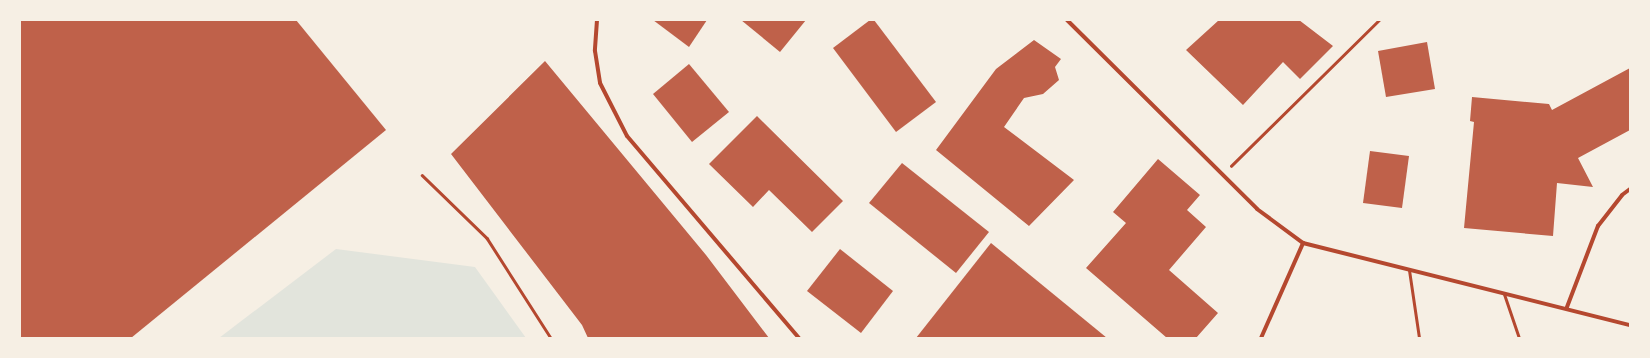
<!DOCTYPE html>
<style>
body{margin:0}
#map{position:relative;width:1650px;height:358px;overflow:hidden;background:#f6efe4;font-family:Jost,sans-serif}
div>[style]{position:absolute}
.green>*{inset:0;background:#e2e4dc}
.building>*{inset:0;background:#bf614a}
.path>*{height:2.5px;margin:-1.25px;padding:0 1.25px;transform-origin:1.25px;border-radius:1.25px;background:#b5482f}
.service>*{height:3px;margin:-1.5px;padding:0 1.5px;transform-origin:1.5px;border-radius:1.5px;background:#b5482f}
.minor>*{height:4px;margin:-2px;padding:0 2px;transform-origin:2px;border-radius:2px;background:#b5482f}
span{translate:-50% -50%;white-space:nowrap;text-align:center;line-height:1.15;-webkit-text-stroke:3px #f6efe4;paint-order:stroke}
.frame{position:absolute;inset:0;border:21px solid #f6efe4;pointer-events:none}
</style>
<div id="map">
<div class="green">
<div style="clip-path:polygon(336px 249px,475px 267px,526px 338px,219px 338px)"></div>
</div>
<div class="building">
<div style="clip-path:polygon(20px 20px,296px 20px,386px 130px,131px 338px,20px 338px)"></div>
<div style="clip-path:polygon(653px 20px,707px 20px,689px 47px)"></div>
<div style="clip-path:polygon(741px 20px,806px 20px,780px 52px)"></div>
<div style="clip-path:polygon(870px 20px,874px 20px,936px 102px,896px 132px,833px 48px)"></div>
<div style="clip-path:polygon(1219px 20px,1299px 20px,1333px 46px,1300px 79px,1283px 62px,1243px 105px,1186px 50px)"></div>
<div style="clip-path:polygon(1034px 40px,1061px 59px,1055px 67px,1059px 80px,1043px 94px,1024px 98px,1004px 127px,1074px 180px,1029px 226px,936px 150px,996px 69px)"></div>
<div style="clip-path:polygon(1427px 42px,1435px 89px,1386px 97px,1378px 51px)"></div>
<div style="clip-path:polygon(545px 61px,706px 255px,769px 338px,588px 338px,582px 325px,451px 154px)"></div>
<div style="clip-path:polygon(689px 64px,729px 112px,692px 142px,653px 94px)"></div>
<div style="clip-path:polygon(1630px 68px,1630px 130px,1578px 158px,1593px 187px,1557px 183px,1553px 236px,1464px 228px,1474px 122px,1470px 121px,1472px 97px,1549px 104px,1552px 110px)"></div>
<div style="clip-path:polygon(757px 116px,843px 201px,812px 232px,769px 190px,753px 207px,709px 164px)"></div>
<div style="clip-path:polygon(1370px 151px,1409px 156px,1402px 208px,1363px 203px)"></div>
<div style="clip-path:polygon(1158px 159px,1200px 195px,1187px 210px,1206px 227px,1169px 270px,1218px 313px,1196px 338px,1167px 338px,1086px 268px,1126px 223px,1113px 212px)"></div>
<div style="clip-path:polygon(902px 163px,989px 232px,956px 273px,869px 203px)"></div>
<div style="clip-path:polygon(991px 243px,1107px 338px,916px 338px)"></div>
<div style="clip-path:polygon(840px 249px,893px 291px,861px 333px,807px 291px)"></div>
</div>
<div class="path">
<div style="left:1231px;top:166px;width:208px;rotate:-44.6deg"></div>
<div style="left:422px;top:175px;width:91px;rotate:44.1deg"></div>
<div style="left:487px;top:238px;width:119px;rotate:57.4deg"></div>
</div>
<div class="service">
<div style="left:1409px;top:270px;width:69px;rotate:81.6deg"></div>
<div style="left:1504px;top:294px;width:46px;rotate:71.2deg"></div>
</div>
<div class="minor">
<div style="left:597px;top:20px;width:31px;rotate:94deg"></div>
<div style="left:595px;top:51px;width:32px;rotate:81deg"></div>
<div style="left:600px;top:83px;width:59px;rotate:63deg"></div>
<div style="left:627px;top:136px;width:265px;rotate:49.6deg"></div>
<div style="left:1067px;top:20px;width:268px;rotate:44.8deg"></div>
<div style="left:1257px;top:209px;width:57px;rotate:36.5deg"></div>
<div style="left:1303px;top:243px;width:337px;rotate:14.1deg"></div>
<div style="left:1567px;top:307px;width:87px;rotate:-69.1deg"></div>
<div style="left:1598px;top:226px;width:39px;rotate:-52deg"></div>
<div style="left:1622px;top:195px;width:10px;rotate:-37deg"></div>
<div style="left:1261px;top:338px;width:104px;rotate:-66.1deg"></div>
</div>
<div class="frame"></div>
</div>
